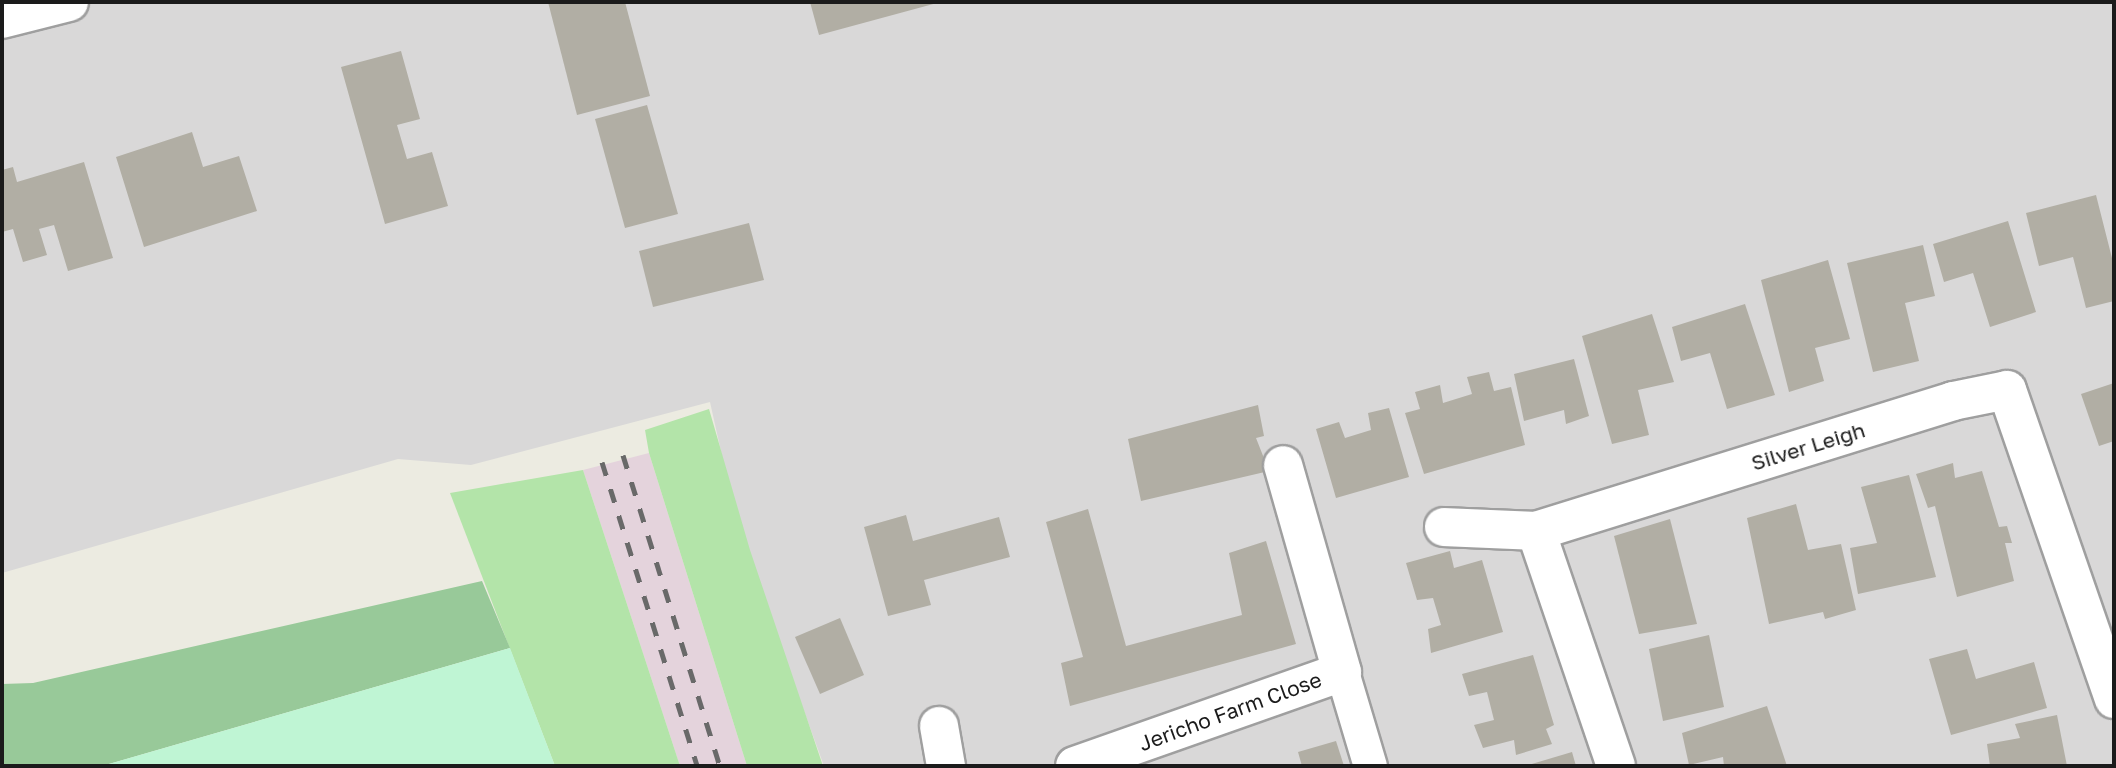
<!DOCTYPE html>
<style>
body{margin:0}
#map{position:relative;width:2116px;height:768px;overflow:hidden;background:#ecebe1;font-family:"Golos Text",sans-serif}
div>[style]{position:absolute}
.residential>*{inset:0;background:#d9d8d8}
.industrial>*{inset:0;background:#e4d3dc}
.grass>*{inset:0;background:#b3e4a9}
.forest>*{inset:0;background:#98c999}
.park>*{inset:0;background:#bff5d4}
.building>*{inset:0;background:#b1aea4}
.roads{filter:drop-shadow(2px 0 #9f9f9f) drop-shadow(-2px 0 #9f9f9f) drop-shadow(0 2px #9f9f9f) drop-shadow(0 -2px #9f9f9f)}
.pedestrian>*{height:33px;margin:-16.5px;padding:0 16.5px;transform-origin:16.5px;border-radius:16.5px;background:#fff}
.minor>*{height:38px;margin:-19px;padding:0 19px;transform-origin:19px;border-radius:19px;background:#fff}
.rail>*{height:5px;margin-top:-2.5px;transform-origin:0;background:repeating-linear-gradient(90deg,#696969 0 14px,transparent 0 28px)}
span{translate:-50% -50%;white-space:nowrap;text-align:center;line-height:1.15;-webkit-text-stroke:6px #fff;paint-order:stroke}
.street-label{font-size:21px;color:#1b1b1b}
.frame{position:absolute;inset:0;border:4px solid #1b1b1b;pointer-events:none}
</style>
<div id="map">
<div class="residential">
<div style="clip-path:polygon(2px 2px,2114px 2px,2114px 766px,824px 766px,739px 532px,710px 402px,471px 465px,398px 459px,2px 573px)"></div>
</div>
<div class="industrial">
<div style="clip-path:polygon(649px 453px,747px 766px,680px 766px,583px 470px)"></div>
</div>
<div class="grass">
<div style="clip-path:polygon(709px 409px,750px 550px,823px 766px,747px 766px,649px 453px,645px 430px)"></div>
<div style="clip-path:polygon(583px 470px,680px 766px,555px 766px,450px 493px)"></div>
</div>
<div class="forest">
<div style="clip-path:polygon(482px 581px,510px 648px,102px 766px,2px 766px,2px 684px,33px 683px)"></div>
</div>
<div class="park">
<div style="clip-path:polygon(510px 648px,555px 766px,102px 766px)"></div>
</div>
<div class="building">
<div style="clip-path:polygon(548px 2px,625px 2px,650px 96px,577px 115px)"></div>
<div style="clip-path:polygon(810px 2px,937px 2px,937px 3px,819px 35px)"></div>
<div style="clip-path:polygon(401px 51px,420px 119px,397px 125px,407px 159px,432px 152px,448px 206px,385px 224px,341px 67px)"></div>
<div style="clip-path:polygon(647px 105px,678px 214px,625px 228px,595px 119px)"></div>
<div style="clip-path:polygon(192px 132px,203px 167px,239px 156px,257px 211px,144px 247px,116px 157px)"></div>
<div style="clip-path:polygon(84px 162px,113px 258px,68px 271px,54px 225px,39px 229px,47px 255px,23px 262px,13px 229px,2px 232px,2px 170px,13px 167px,17px 182px)"></div>
<div style="clip-path:polygon(2096px 195px,2114px 266px,2114px 301px,2086px 308px,2073px 257px,2039px 266px,2026px 213px)"></div>
<div style="clip-path:polygon(2008px 221px,2036px 312px,1990px 327px,1973px 273px,1944px 282px,1933px 244px)"></div>
<div style="clip-path:polygon(749px 223px,764px 280px,653px 307px,639px 251px)"></div>
<div style="clip-path:polygon(1923px 245px,1935px 296px,1905px 303px,1919px 361px,1873px 372px,1847px 263px)"></div>
<div style="clip-path:polygon(1828px 260px,1850px 339px,1815px 348px,1824px 381px,1789px 392px,1761px 280px)"></div>
<div style="clip-path:polygon(1745px 304px,1775px 395px,1727px 409px,1710px 353px,1681px 361px,1672px 327px)"></div>
<div style="clip-path:polygon(1652px 314px,1674px 382px,1638px 390px,1649px 435px,1612px 444px,1582px 336px)"></div>
<div style="clip-path:polygon(1574px 359px,1589px 416px,1566px 424px,1564px 410px,1524px 421px,1514px 374px)"></div>
<div style="clip-path:polygon(1489px 372px,1494px 391px,1511px 387px,1525px 445px,1424px 474px,1405px 413px,1420px 409px,1415px 392px,1440px 385px,1443px 403px,1472px 394px,1467px 377px)"></div>
<div style="clip-path:polygon(2114px 383px,2114px 441px,2099px 446px,2081px 394px)"></div>
<div style="clip-path:polygon(1258px 405px,1264px 436px,1256px 438px,1269px 471px,1141px 501px,1128px 439px)"></div>
<div style="clip-path:polygon(1389px 408px,1409px 477px,1336px 498px,1316px 429px,1339px 422px,1345px 438px,1371px 430px,1368px 413px)"></div>
<div style="clip-path:polygon(1953px 463px,1955px 478px,1982px 471px,1999px 527px,2007px 526px,2012px 543px,2005px 543px,2014px 581px,1957px 597px,1935px 506px,1928px 508px,1916px 474px)"></div>
<div style="clip-path:polygon(1909px 475px,1936px 577px,1858px 594px,1850px 548px,1877px 543px,1861px 487px)"></div>
<div style="clip-path:polygon(1796px 504px,1808px 550px,1841px 544px,1856px 610px,1825px 619px,1823px 612px,1769px 624px,1747px 518px)"></div>
<div style="clip-path:polygon(1088px 509px,1126px 646px,1242px 615px,1229px 553px,1266px 541px,1296px 644px,1070px 706px,1061px 663px,1083px 657px,1046px 522px)"></div>
<div style="clip-path:polygon(906px 515px,913px 541px,999px 517px,1010px 557px,924px 580px,931px 605px,888px 616px,864px 527px)"></div>
<div style="clip-path:polygon(1670px 519px,1697px 624px,1639px 634px,1614px 536px)"></div>
<div style="clip-path:polygon(1450px 551px,1454px 568px,1482px 560px,1503px 632px,1431px 653px,1428px 629px,1441px 625px,1433px 598px,1417px 600px,1406px 563px)"></div>
<div style="clip-path:polygon(840px 618px,864px 675px,820px 694px,795px 637px)"></div>
<div style="clip-path:polygon(1709px 635px,1724px 707px,1663px 721px,1649px 649px)"></div>
<div style="clip-path:polygon(1967px 649px,1976px 679px,2034px 662px,2047px 708px,1951px 735px,1929px 659px)"></div>
<div style="clip-path:polygon(1533px 655px,1554px 725px,1546px 729px,1552px 744px,1516px 755px,1514px 740px,1483px 748px,1474px 725px,1494px 720px,1487px 692px,1469px 696px,1462px 674px)"></div>
<div style="clip-path:polygon(1767px 706px,1787px 766px,1724px 766px,1723px 757px,1689px 765px,1682px 733px)"></div>
<div style="clip-path:polygon(2057px 715px,2067px 766px,1990px 766px,1987px 744px,2020px 738px,2015px 724px)"></div>
<div style="clip-path:polygon(1336px 741px,1344px 766px,1302px 766px,1298px 752px)"></div>
<div style="clip-path:polygon(1572px 752px,1576px 766px,1525px 766px)"></div>
</div>
<div class="roads">
<div class="pedestrian">
<div style="left:1342px;top:672px;width:98px;rotate:73.4deg"></div>
</div>
<div class="minor">
<div style="left:2px;top:19px;width:69px;rotate:-14.2deg"></div>
<div style="left:1444px;top:527px;width:92px;rotate:2.5deg"></div>
<div style="left:939px;top:726px;width:41px;rotate:80.1deg"></div>
<div style="left:1075px;top:766px;width:283px;rotate:-19.4deg"></div>
<div style="left:1342px;top:672px;width:215px;rotate:-105.9deg"></div>
<div style="left:1616px;top:766px;width:248px;rotate:-108.8deg"></div>
<div style="left:1536px;top:531px;width:437px;rotate:-17.3deg"></div>
<div style="left:1953px;top:401px;width:55px;rotate:-11.5deg"></div>
<div style="left:2007px;top:390px;width:327px;rotate:70.9deg"></div>
</div>
</div>
<div class="rail">
<div style="left:623px;top:455px;width:326px;rotate:72.7deg"></div>
<div style="left:602px;top:462px;width:318px;rotate:72.6deg"></div>
</div>
<div class="street-label">
<span style="left:1808px;top:446px;rotate:-17deg">Silver Leigh</span>
<span style="left:1230px;top:711px;rotate:-20deg">Jericho Farm Close</span>
</div>
<div class="frame"></div>
</div>
